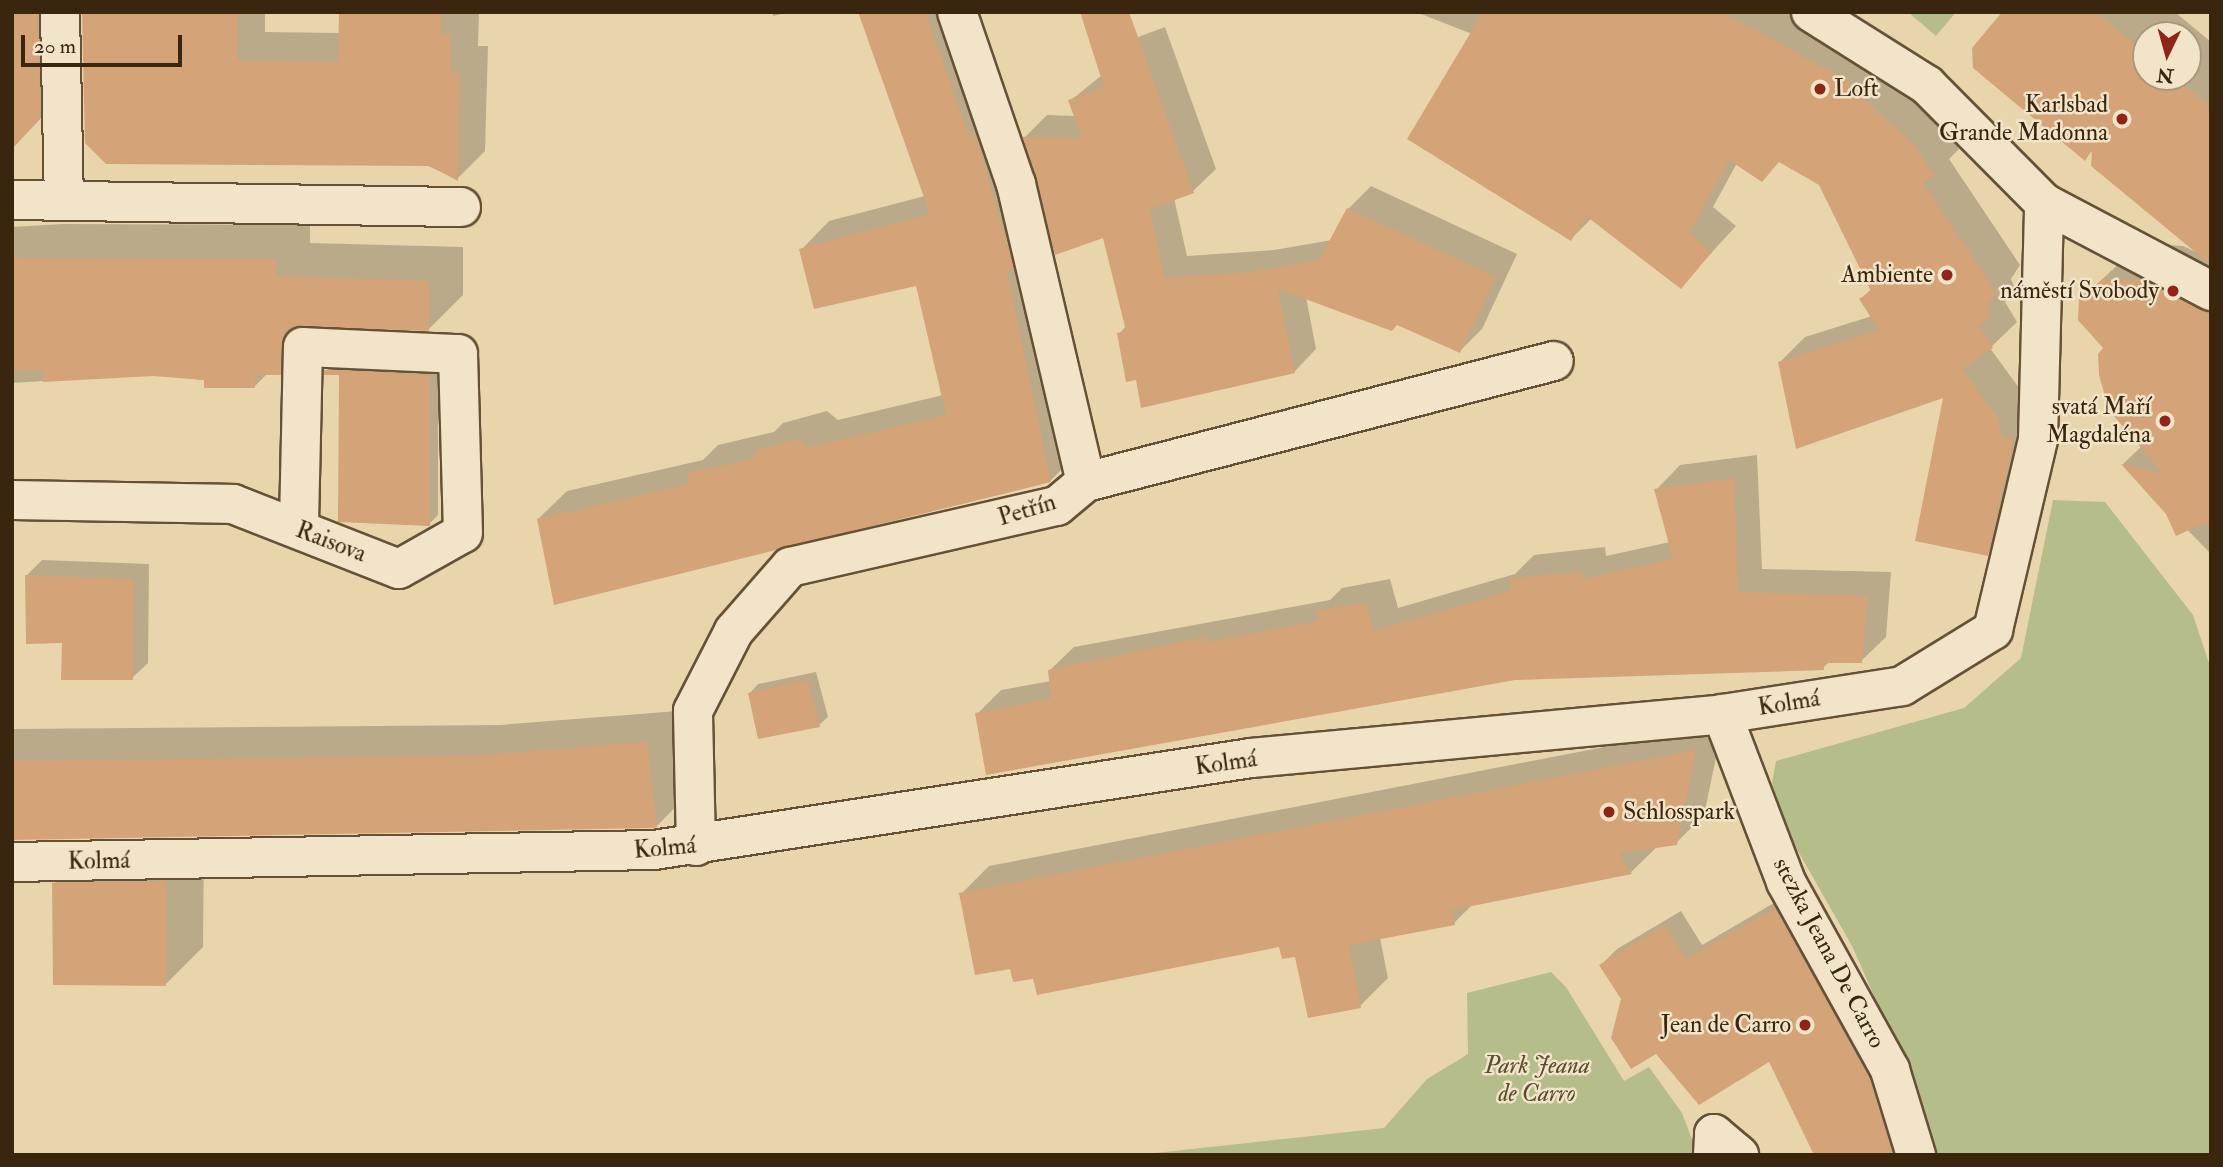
<!DOCTYPE html>
<meta charset="utf-8">
<style>
body{margin:0}
#map{position:relative;width:2223px;height:1167px;overflow:hidden;background:#e9d5ac;font-family:"IM FELL Double Pica",serif}
div>[style]{position:absolute}
.green>*{inset:0;background:#b5bd8a}
.shadow>*{inset:0;background:#0003}
.building>*{inset:0;background:#d4a378}
.roads{filter:drop-shadow(2px 0 #665136) drop-shadow(-2px 0 #665136) drop-shadow(0 2px #665136) drop-shadow(0 -2px #665136)}
.minor>*{height:38px;margin:-19px;padding:0 19px;transform-origin:19px;border-radius:19px;background:#f1e4c9}
.dots>*{width:19px;height:19px;translate:-50% -50%;box-sizing:border-box;border:4px solid #f1e4c9;border-radius:50%}
span{translate:-50% -50%;white-space:nowrap;text-align:center;line-height:1.15;-webkit-text-stroke:5px #f1e4c9;paint-order:stroke}
.poi-label{font-size:24px;color:#3a250f}
.left{translate:0 -50%;text-align:left}
.right{translate:-100% -50%;text-align:right}
.street-label{font-size:24px;color:#3a250f}
.park-label{font-size:24px;color:#594b2e;font-style:italic}
.frame{position:absolute;inset:0;border:14px solid #3a250f;pointer-events:none}
.north{position:absolute;left:2132px;top:21px;width:70px;height:70px;box-sizing:border-box;background:#f1e4c9;border:2px solid #a8987f;border-radius:50%;rotate:185deg;font-size:19px;font-weight:700;line-height:28px;text-align:center;color:#3a250f}
.north::after{content:'';display:block;margin:auto;width:24px;height:32px;background:#8f2418;clip-path:polygon(50% 0,100% 100%,50% 72%,0 100%)}
.scale{position:absolute;left:21px;top:35px;width:161px;height:32px;box-sizing:border-box;border:4px solid #3a250f;border-top:0;padding-left:9px;font-size:21px;line-height:24px;white-space:nowrap;color:#3a250f;-webkit-text-stroke:5px #f1e4c9;paint-order:stroke}
</style>
<div id="map">
<div class="green">
<div style="clip-path:polygon(1908px 12px,1956px 12px,1936px 36px)"></div>
<div style="clip-path:polygon(2053px 500px,2105px 502px,2193px 615px,2211px 669px,2211px 1155px,1937px 1155px,1897px 1048px,1852px 946px,1782px 823px,1772px 782px,1776px 761px,1964px 708px,2021px 658px)"></div>
<div style="clip-path:polygon(1551px 972px,1566px 987px,1624px 1081px,1649px 1067px,1682px 1113px,1698px 1155px,1137px 1155px,1384px 1128px,1427px 1079px,1468px 1054px,1467px 993px)"></div>
</div>
<div class="shadow">
<div style="clip-path:polygon(12px 12px,66px 12px,68px 89px,25px 135px)"></div>
<div style="clip-path:polygon(84px 12px,265px 12px,265px 32px,340px 33px,341px 12px,479px 12px,478px 46px,488px 46px,485px 151px,457px 179px)"></div>
<div style="clip-path:polygon(773px 12px,790px 12px,773px 16px)"></div>
<div style="clip-path:polygon(859px 12px,962px 12px,1078px 453px,1050px 481px,538px 519px,567px 491px,703px 460px,718px 445px,774px 432px,783px 423px,827px 411px,838px 420px,943px 395px,917px 284px,801px 250px,829px 221px,925px 196px)"></div>
<div style="clip-path:polygon(1416px 12px,1794px 12px,1933px 113px,1959px 149px,1949px 159px,2020px 265px,2011px 279px,2016px 291px,2005px 302px,2017px 322px,1990px 348px,2022px 392px,2013px 528px,1987px 554px,1945px 396px,1780px 362px,1805px 337px,1872px 316px,1861px 299px,1871px 289px,1821px 184px,1780px 161px,1737px 163px,1713px 207px,1736px 226px,1681px 286px,1592px 218px,1571px 239px,1472px 34px)"></div>
<div style="clip-path:polygon(evenodd,2004px 12px,2175px 12px,2211px 42px,2211px 554px,2123px 464px,2142px 446px,2105px 348px,2081px 299px,2141px 243px,2183px 246px,2198px 253px,2094px 149px,2085px 158px,2004px 12px,2146px 35px,2188px 35px,2188px 77px,2146px 77px,2146px 35px)"></div>
<div style="clip-path:polygon(1165px 27px,1216px 169px,1193px 191px,1174px 198px,1187px 256px,1274px 250px,1332px 240px,1348px 209px,1371px 186px,1517px 254px,1482px 329px,1460px 351px,1397px 323px,1306px 297px,1316px 349px,1294px 372px,1137px 378px,1119px 334px,1126px 326px,1105px 236px,1025px 137px,1047px 115px,1076px 116px,1070px 101px,1102px 75px,1122px 43px)"></div>
<div style="clip-path:polygon(63px 224px,310px 225px,310px 243px,463px 247px,463px 295px,429px 329px,314px 326px,314px 339px,280px 373px,268px 373px,255px 386px,153px 374px,12px 383px,12px 227px)"></div>
<div style="clip-path:polygon(335px 362px,438px 367px,438px 515px,429px 524px,341px 373px,326px 371px)"></div>
<div style="clip-path:polygon(1757px 455px,1762px 569px,1891px 572px,1886px 637px,1861px 661px,1830px 661px,1823px 668px,1515px 678px,977px 714px,1001px 690px,1051px 681px,1049px 671px,1074px 647px,1330px 600px,1342px 588px,1390px 579px,1398px 608px,1515px 574px,1534px 555px,1605px 547px,1606px 556px,1670px 542px,1656px 490px,1680px 465px)"></div>
<div style="clip-path:polygon(42px 560px,149px 564px,148px 663px,132px 678px,64px 642px,27px 575px)"></div>
<div style="clip-path:polygon(816px 672px,828px 717px,819px 725px,750px 693px,758px 684px)"></div>
<div style="clip-path:polygon(678px 711px,688px 794px,657px 826px,12px 838px,12px 729px,500px 725px)"></div>
<div style="clip-path:polygon(1723px 724px,1704px 815px,1676px 843px,1658px 846px,1631px 872px,1473px 904px,1454px 923px,1380px 938px,1388px 978px,1360px 1006px,1281px 945px,1035px 977px,1012px 967px,961px 894px,989px 866px)"></div>
<div style="clip-path:polygon(204px 844px,203px 947px,165px 985px,54px 884px,92px 846px)"></div>
<div style="clip-path:polygon(1791px 893px,1920px 1155px,1839px 1155px,1770px 1059px,1623px 998px,1601px 965px,1617px 949px,1681px 911px,1702px 945px)"></div>
</div>
<div class="building">
<div style="clip-path:polygon(12px 12px,38px 12px,40px 119px,12px 149px)"></div>
<div style="clip-path:polygon(82px 12px,238px 12px,237px 60px,338px 61px,339px 12px,441px 12px,441px 34px,451px 34px,451px 73px,460px 73px,458px 181px,430px 166px,106px 164px,85px 143px)"></div>
<div style="clip-path:polygon(858px 12px,925px 12px,969px 136px,976px 136px,1014px 269px,1007px 272px,1051px 482px,554px 605px,537px 519px,689px 484px,688px 473px,755px 458px,753px 451px,798px 439px,809px 447px,946px 415px,916px 286px,814px 309px,799px 249px,930px 214px)"></div>
<div style="clip-path:polygon(1080px 12px,1129px 12px,1194px 193px,1150px 209px,1165px 278px,1250px 272px,1319px 260px,1347px 208px,1496px 277px,1460px 353px,1397px 325px,1392px 331px,1278px 289px,1295px 373px,1141px 408px,1136px 380px,1126px 382px,1117px 333px,1126px 331px,1103px 238px,1055px 255px,1023px 137px,1082px 138px,1068px 100px,1104px 87px)"></div>
<div style="clip-path:polygon(1483px 12px,1722px 12px,1855px 85px,1851px 89px,1908px 138px,1935px 175px,1923px 183px,1996px 292px,1987px 305px,1991px 317px,1979px 325px,1993px 348px,1962px 369px,1998px 418px,2002px 437px,2014px 439px,1988px 556px,1915px 541px,1943px 398px,1796px 449px,1778px 362px,1879px 330px,1859px 299px,1871px 291px,1819px 185px,1779px 162px,1762px 182px,1729px 160px,1689px 233px,1712px 252px,1681px 289px,1586px 216px,1571px 241px,1407px 139px)"></div>
<div style="clip-path:polygon(2002px 12px,2096px 12px,2146px 54px,2146px 77px,2174px 77px,2211px 107px,2211px 265px,2091px 166px,2092px 150px,2085px 161px,1973px 68px,1972px 48px)"></div>
<div style="clip-path:polygon(12px 258px,276px 259px,276px 276px,429px 281px,429px 331px,293px 327px,281px 346px,281px 375px,255px 375px,255px 388px,204px 388px,204px 380px,153px 376px,43px 382px,43px 370px,12px 371px)"></div>
<div style="clip-path:polygon(2104px 278px,2146px 282px,2211px 313px,2211px 530px,2205px 523px,2176px 536px,2166px 514px,2121px 464px,2163px 474px,2109px 410px,2099px 375px,2098px 354px,2103px 348px,2078px 320px,2079px 298px)"></div>
<div style="clip-path:polygon(324px 370px,430px 375px,430px 526px,338px 522px,339px 375px,324px 375px)"></div>
<div style="clip-path:polygon(1734px 478px,1738px 592px,1868px 596px,1862px 663px,1824px 663px,1824px 670px,1515px 680px,986px 775px,975px 713px,1051px 699px,1048px 670px,1206px 637px,1207px 642px,1318px 621px,1316px 611px,1366px 602px,1374px 631px,1511px 591px,1508px 579px,1582px 571px,1582px 579px,1673px 559px,1654px 489px)"></div>
<div style="clip-path:polygon(25px 575px,134px 579px,133px 680px,61px 680px,62px 643px,26px 644px)"></div>
<div style="clip-path:polygon(808px 680px,820px 727px,758px 739px,748px 693px)"></div>
<div style="clip-path:polygon(647px 742px,657px 827px,652px 828px,12px 840px,12px 761px,467px 756px)"></div>
<div style="clip-path:polygon(1696px 750px,1677px 845px,1619px 853px,1632px 874px,1452px 910px,1455px 925px,1349px 945px,1361px 1008px,1308px 1018px,1295px 957px,1282px 959px,1279px 947px,1037px 995px,1033px 979px,1013px 982px,1010px 969px,975px 975px,959px 893px)"></div>
<div style="clip-path:polygon(167px 881px,166px 986px,53px 985px,52px 883px)"></div>
<div style="clip-path:polygon(1775px 908px,1870px 1079px,1893px 1155px,1814px 1155px,1769px 1062px,1699px 1105px,1656px 1054px,1631px 1069px,1611px 1038px,1621px 999px,1599px 965px,1665px 925px,1686px 959px)"></div>
</div>
<div class="roads">
<div class="minor">
<div style="left:60px;top:12px;width:185px;rotate:88.8deg"></div>
<div style="left:957px;top:12px;width:182px;rotate:71.1deg"></div>
<div style="left:1016px;top:184px;width:306px;rotate:76.8deg"></div>
<div style="left:1811px;top:12px;width:137px;rotate:32.2deg"></div>
<div style="left:1927px;top:85px;width:166px;rotate:45.2deg"></div>
<div style="left:2044px;top:203px;width:189px;rotate:27.8deg"></div>
<div style="left:12px;top:200px;width:449px;rotate:0.9deg"></div>
<div style="left:12px;top:500px;width:221px;rotate:1deg"></div>
<div style="left:233px;top:504px;width:178px;rotate:21.4deg"></div>
<div style="left:399px;top:569px;width:73px;rotate:-29.4deg"></div>
<div style="left:463px;top:533px;width:179px;rotate:-91.6deg"></div>
<div style="left:458px;top:354px;width:155px;rotate:-177.4deg"></div>
<div style="left:303px;top:347px;width:182px;rotate:91.3deg"></div>
<div style="left:1722px;top:714px;width:180px;rotate:69.1deg"></div>
<div style="left:1786px;top:882px;width:215px;rotate:61deg"></div>
<div style="left:1890px;top:1070px;width:89px;rotate:73deg"></div>
<div style="left:696px;top:846px;width:135px;rotate:-91.3deg"></div>
<div style="left:693px;top:711px;width:90px;rotate:-62.9deg"></div>
<div style="left:734px;top:631px;width:85px;rotate:-48.8deg"></div>
<div style="left:790px;top:567px;width:274px;rotate:-12.9deg"></div>
<div style="left:1057px;top:506px;width:38px;rotate:-40deg"></div>
<div style="left:1086px;top:482px;width:483px;rotate:-14.5deg"></div>
<div style="left:12px;top:862px;width:642px;rotate:-1.07deg"></div>
<div style="left:654px;top:850px;width:604px;rotate:-8.76deg"></div>
<div style="left:1251px;top:758px;width:473px;rotate:-5.3deg"></div>
<div style="left:1722px;top:714px;width:182px;rotate:-8.8deg"></div>
<div style="left:1902px;top:686px;width:107px;rotate:-31.6deg"></div>
<div style="left:1993px;top:630px;width:196px;rotate:-76.7deg"></div>
<div style="left:2038px;top:439px;width:236px;rotate:-88.5deg"></div>
<div style="left:1713px;top:1155px;width:21px;rotate:-87deg"></div>
<div style="left:1714px;top:1134px;width:33px;rotate:40deg"></div>
</div>
</div>
<div class="dots">
<div style="left:1820px;top:89px;background:#8f2418"></div>
<div style="left:2122px;top:119px;background:#8f2418"></div>
<div style="left:1947px;top:275px;background:#8f2418"></div>
<div style="left:2173px;top:291px;background:#8f2418"></div>
<div style="left:2165px;top:421px;background:#8f2418"></div>
<div style="left:1609px;top:812px;background:#8f2418"></div>
<div style="left:1805px;top:1025px;background:#8f2418"></div>
</div>
<div class="poi-label">
<span class="left" style="left:1834px;top:89px">Loft</span>
<span class="right" style="left:2108px;top:119px">Karlsbad<br>Grande Madonna</span>
<span class="right" style="left:1933px;top:275px">Ambiente</span>
<span class="right" style="left:2159px;top:291px">náměstí Svobody</span>
<span class="right" style="left:2151px;top:421px">svatá Maří<br>Magdaléna</span>
<span class="left" style="left:1623px;top:812px">Schlosspark</span>
<span class="right" style="left:1791px;top:1025px">Jean de Carro</span>
</div>
<div class="street-label">
<span style="left:1027px;top:510px;rotate:-17deg">Petřín</span>
<span style="left:331px;top:542px;rotate:21deg">Raisova</span>
<span style="left:1789px;top:703px;rotate:-9deg">Kolmá</span>
<span style="left:1226px;top:763px;rotate:-8deg">Kolmá</span>
<span style="left:665px;top:848px;rotate:-5deg">Kolmá</span>
<span style="left:99px;top:861px;rotate:-1deg">Kolmá</span>
<span style="left:1829px;top:953px;rotate:62deg">stezka Jeana De Carro</span>
</div>
<div class="park-label">
<span style="left:1537px;top:1080px">Park Jeana<br>de Carro</span>
</div>
<div class="frame"></div>
<div class="north">N</div>
<div class="scale">20 m</div>
</div>
